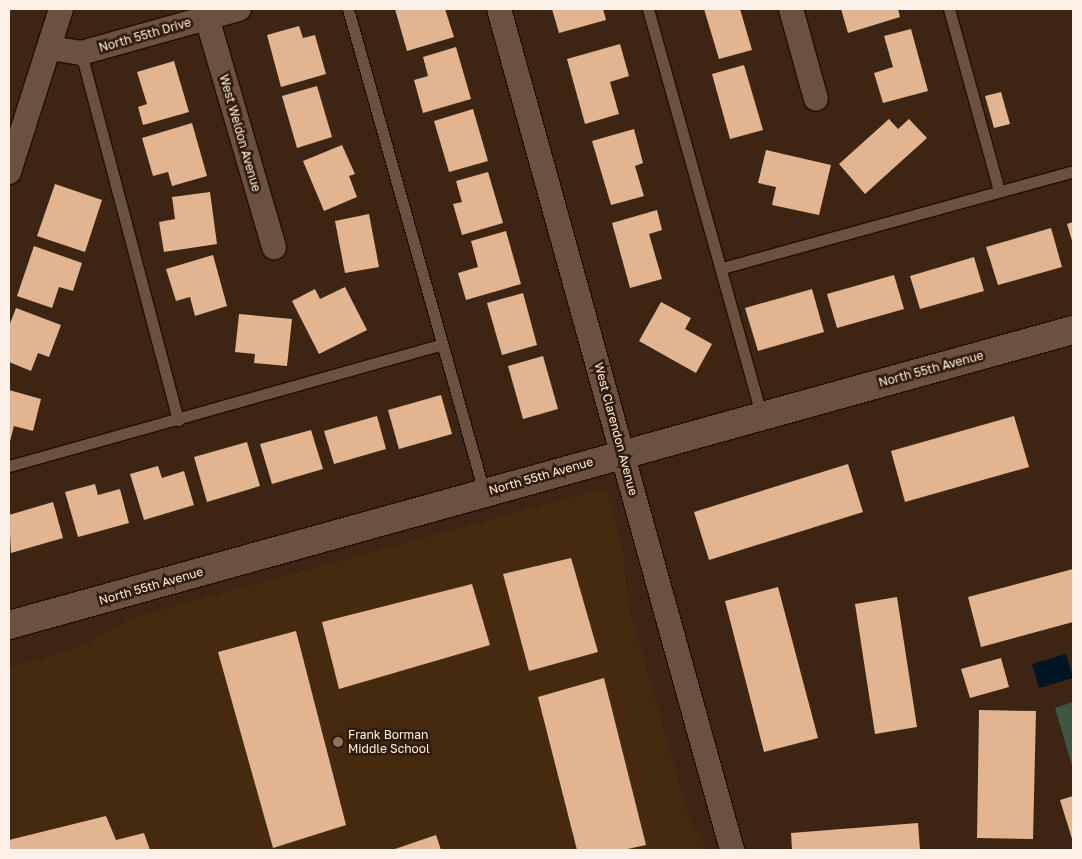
<!DOCTYPE html>
<style>
body{margin:0}
#map{position:relative;width:1082px;height:859px;overflow:hidden;background:#3c2512;font-family:"Golos Text",sans-serif}
div>[style]{position:absolute}
.built>*{inset:0;background:#462a10}
.green>*{inset:0;background:#3e5740}
.water>*{inset:0;background:#001523}
.building>*{inset:0;background:#e2b590}
.roads{filter:drop-shadow(1px 0 #220e00) drop-shadow(-1px 0 #220e00) drop-shadow(0 1px #220e00) drop-shadow(0 -1px #220e00)}
.service>*{height:11px;margin:-5.5px;padding:0 5.5px;transform-origin:5.5px;border-radius:5.5px;background:#6b523e}
.minor>*{height:24px;margin:-12px;padding:0 12px;transform-origin:12px;border-radius:12px;background:#6b523e}
.tertiary>*{height:28px;margin:-14px;padding:0 14px;transform-origin:14px;border-radius:14px;background:#6b523e}
.dots>*{width:14px;height:14px;translate:-50% -50%;box-sizing:border-box;border:2px solid #311c08;border-radius:50%}
span{translate:-50% -50%;white-space:nowrap;text-align:center;line-height:1.15;-webkit-text-stroke:5px #311c08;paint-order:stroke}
.street-label{font-size:12px;color:#fdf1e7}
.poi-label{font-size:12px;color:#fdf1e7}
.left{translate:0 -50%;text-align:left}
.frame{position:absolute;inset:0;border:10px solid #fdf1e7;pointer-events:none}
</style>
<div id="map">
<div class="built">
<div style="clip-path:polygon(598px 490px,605px 493px,610px 502px,624px 555px,628px 604px,689px 818px,707px 850px,9px 850px,9px 667px,78px 648px,135px 617px)"></div>
</div>
<div class="green">
<div style="clip-path:polygon(1073px 702px,1073px 769px,1055px 708px)"></div>
</div>
<div class="water">
<div style="clip-path:polygon(1066px 654px,1073px 678px,1039px 688px,1032px 664px)"></div>
</div>
<div class="building">
<div style="clip-path:polygon(395px 9px,445px 9px,454px 37px,407px 51px)"></div>
<div style="clip-path:polygon(552px 9px,603px 9px,606px 20px,559px 33px)"></div>
<div style="clip-path:polygon(704px 9px,740px 9px,752px 50px,719px 59px)"></div>
<div style="clip-path:polygon(841px 9px,898px 9px,900px 17px,848px 33px)"></div>
<div style="clip-path:polygon(299px 26px,303px 38px,315px 35px,326px 74px,281px 87px,267px 35px)"></div>
<div style="clip-path:polygon(911px 29px,928px 91px,883px 103px,874px 73px,893px 67px,884px 36px)"></div>
<div style="clip-path:polygon(620px 44px,629px 76px,610px 82px,619px 114px,585px 124px,567px 59px)"></div>
<div style="clip-path:polygon(456px 47px,471px 99px,423px 113px,414px 80px,428px 76px,423px 57px)"></div>
<div style="clip-path:polygon(174px 61px,189px 112px,143px 125px,138px 107px,147px 104px,137px 72px)"></div>
<div style="clip-path:polygon(744px 65px,763px 130px,730px 139px,712px 74px)"></div>
<div style="clip-path:polygon(317px 86px,332px 137px,297px 148px,282px 96px)"></div>
<div style="clip-path:polygon(1001px 92px,1010px 124px,994px 128px,985px 96px)"></div>
<div style="clip-path:polygon(473px 109px,488px 161px,449px 172px,434px 121px)"></div>
<div style="clip-path:polygon(889px 119px,898px 129px,909px 119px,927px 138px,865px 194px,839px 164px)"></div>
<div style="clip-path:polygon(192px 123px,207px 176px,172px 186px,168px 172px,153px 176px,142px 138px)"></div>
<div style="clip-path:polygon(634px 129px,643px 163px,635px 166px,644px 196px,611px 205px,592px 141px)"></div>
<div style="clip-path:polygon(342px 145px,355px 174px,349px 176px,357px 197px,324px 211px,303px 161px)"></div>
<div style="clip-path:polygon(766px 150px,831px 165px,819px 215px,772px 205px,776px 187px,758px 183px)"></div>
<div style="clip-path:polygon(488px 172px,503px 223px,462px 235px,453px 204px,462px 202px,456px 181px)"></div>
<div style="clip-path:polygon(55px 184px,102px 200px,85px 252px,37px 236px)"></div>
<div style="clip-path:polygon(210px 192px,217px 244px,164px 252px,159px 222px,175px 219px,172px 197px)"></div>
<div style="clip-path:polygon(657px 210px,662px 230px,649px 234px,662px 279px,630px 288px,612px 223px)"></div>
<div style="clip-path:polygon(369px 214px,379px 267px,345px 273px,335px 221px)"></div>
<div style="clip-path:polygon(1073px 222px,1073px 244px,1067px 224px)"></div>
<div style="clip-path:polygon(1051px 228px,1062px 267px,998px 285px,986px 247px)"></div>
<div style="clip-path:polygon(506px 231px,521px 284px,466px 300px,458px 273px,478px 267px,471px 241px)"></div>
<div style="clip-path:polygon(34px 246px,82px 263px,73px 291px,59px 287px,52px 308px,17px 296px)"></div>
<div style="clip-path:polygon(213px 255px,227px 306px,195px 316px,190px 297px,176px 301px,166px 269px)"></div>
<div style="clip-path:polygon(974px 257px,984px 291px,920px 309px,910px 276px)"></div>
<div style="clip-path:polygon(894px 275px,904px 309px,837px 328px,827px 294px)"></div>
<div style="clip-path:polygon(345px 287px,367px 330px,319px 354px,292px 301px,315px 289px,320px 299px)"></div>
<div style="clip-path:polygon(812px 289px,824px 332px,758px 351px,745px 308px)"></div>
<div style="clip-path:polygon(523px 293px,537px 345px,502px 355px,487px 303px)"></div>
<div style="clip-path:polygon(661px 302px,691px 318px,685px 329px,712px 344px,696px 373px,639px 341px)"></div>
<div style="clip-path:polygon(16px 308px,61px 325px,49px 357px,38px 353px,31px 371px,9px 362px,9px 326px)"></div>
<div style="clip-path:polygon(239px 314px,292px 319px,287px 366px,254px 363px,255px 354px,235px 352px)"></div>
<div style="clip-path:polygon(543px 356px,558px 409px,523px 419px,508px 366px)"></div>
<div style="clip-path:polygon(9px 390px,41px 399px,33px 431px,14px 426px,9px 445px)"></div>
<div style="clip-path:polygon(441px 395px,452px 434px,399px 449px,388px 410px)"></div>
<div style="clip-path:polygon(377px 416px,386px 449px,334px 464px,324px 431px)"></div>
<div style="clip-path:polygon(1014px 416px,1029px 467px,905px 502px,891px 451px)"></div>
<div style="clip-path:polygon(311px 430px,323px 469px,272px 484px,260px 444px)"></div>
<div style="clip-path:polygon(247px 442px,260px 486px,207px 502px,194px 457px)"></div>
<div style="clip-path:polygon(848px 464px,863px 512px,709px 560px,694px 512px)"></div>
<div style="clip-path:polygon(158px 466px,162px 478px,184px 471px,194px 505px,144px 520px,130px 474px)"></div>
<div style="clip-path:polygon(95px 484px,98px 495px,120px 489px,129px 523px,78px 537px,65px 492px)"></div>
<div style="clip-path:polygon(53px 502px,63px 538px,11px 553px,9px 515px)"></div>
<div style="clip-path:polygon(571px 558px,598px 652px,529px 671px,503px 574px)"></div>
<div style="clip-path:polygon(1073px 569px,1073px 622px,981px 647px,968px 597px)"></div>
<div style="clip-path:polygon(472px 584px,490px 645px,339px 689px,322px 622px)"></div>
<div style="clip-path:polygon(778px 587px,818px 738px,764px 752px,725px 601px)"></div>
<div style="clip-path:polygon(897px 597px,917px 727px,875px 734px,855px 604px)"></div>
<div style="clip-path:polygon(296px 631px,346px 825px,273px 848px,218px 652px)"></div>
<div style="clip-path:polygon(1001px 658px,1009px 687px,970px 698px,961px 669px)"></div>
<div style="clip-path:polygon(604px 678px,646px 845px,623px 850px,577px 850px,538px 697px)"></div>
<div style="clip-path:polygon(979px 710px,1036px 711px,1033px 839px,977px 838px)"></div>
<div style="clip-path:polygon(1073px 796px,1073px 842px,1060px 800px)"></div>
<div style="clip-path:polygon(106px 816px,116px 840px,144px 833px,150px 850px,9px 850px,9px 840px)"></div>
<div style="clip-path:polygon(918px 823px,920px 850px,792px 850px,791px 833px)"></div>
<div style="clip-path:polygon(436px 835px,441px 850px,392px 850px)"></div>
</div>
<div class="roads">
<div class="service">
<div style="left:348px;top:9px;width:502px;rotate:74.27deg"></div>
<div style="left:648px;top:9px;width:423px;rotate:74.4deg"></div>
<div style="left:949px;top:9px;width:189px;rotate:74.6deg"></div>
<div style="left:81px;top:53px;width:380px;rotate:75.2deg"></div>
<div style="left:722px;top:268px;width:364px;rotate:-15.4deg"></div>
<div style="left:9px;top:466px;width:450px;rotate:-15.7deg"></div>
</div>
<div class="minor">
<div style="left:499px;top:9px;width:873px;rotate:74.51deg"></div>
<div style="left:791px;top:9px;width:93px;rotate:74.5deg"></div>
<div style="left:207px;top:18px;width:239px;rotate:73.7deg"></div>
<div style="left:50px;top:48px;width:31px;rotate:9deg"></div>
<div style="left:81px;top:53px;width:164px;rotate:-15.6deg"></div>
<div style="left:9px;top:172px;width:171px;rotate:-72.3deg"></div>
</div>
<div class="tertiary">
<div style="left:9px;top:625px;width:1104px;rotate:-15.5deg"></div>
</div>
</div>
<div class="dots">
<div style="left:338px;top:742px;background:#8d6e63"></div>
</div>
<div class="street-label">
<span style="left:145px;top:35px;rotate:-16deg">North 55th Drive</span>
<span style="left:240px;top:133px;rotate:74deg">West Weldon Avenue</span>
<span style="left:931px;top:369px;rotate:-15deg">North 55th Avenue</span>
<span style="left:616px;top:429px;rotate:75deg">West Clarendon Avenue</span>
<span style="left:541px;top:476px;rotate:-16deg">North 55th Avenue</span>
<span style="left:151px;top:586px;rotate:-16deg">North 55th Avenue</span>
</div>
<div class="poi-label">
<span class="left" style="left:348px;top:742px">Frank Borman<br>Middle School</span>
</div>
<div class="frame"></div>
</div>
